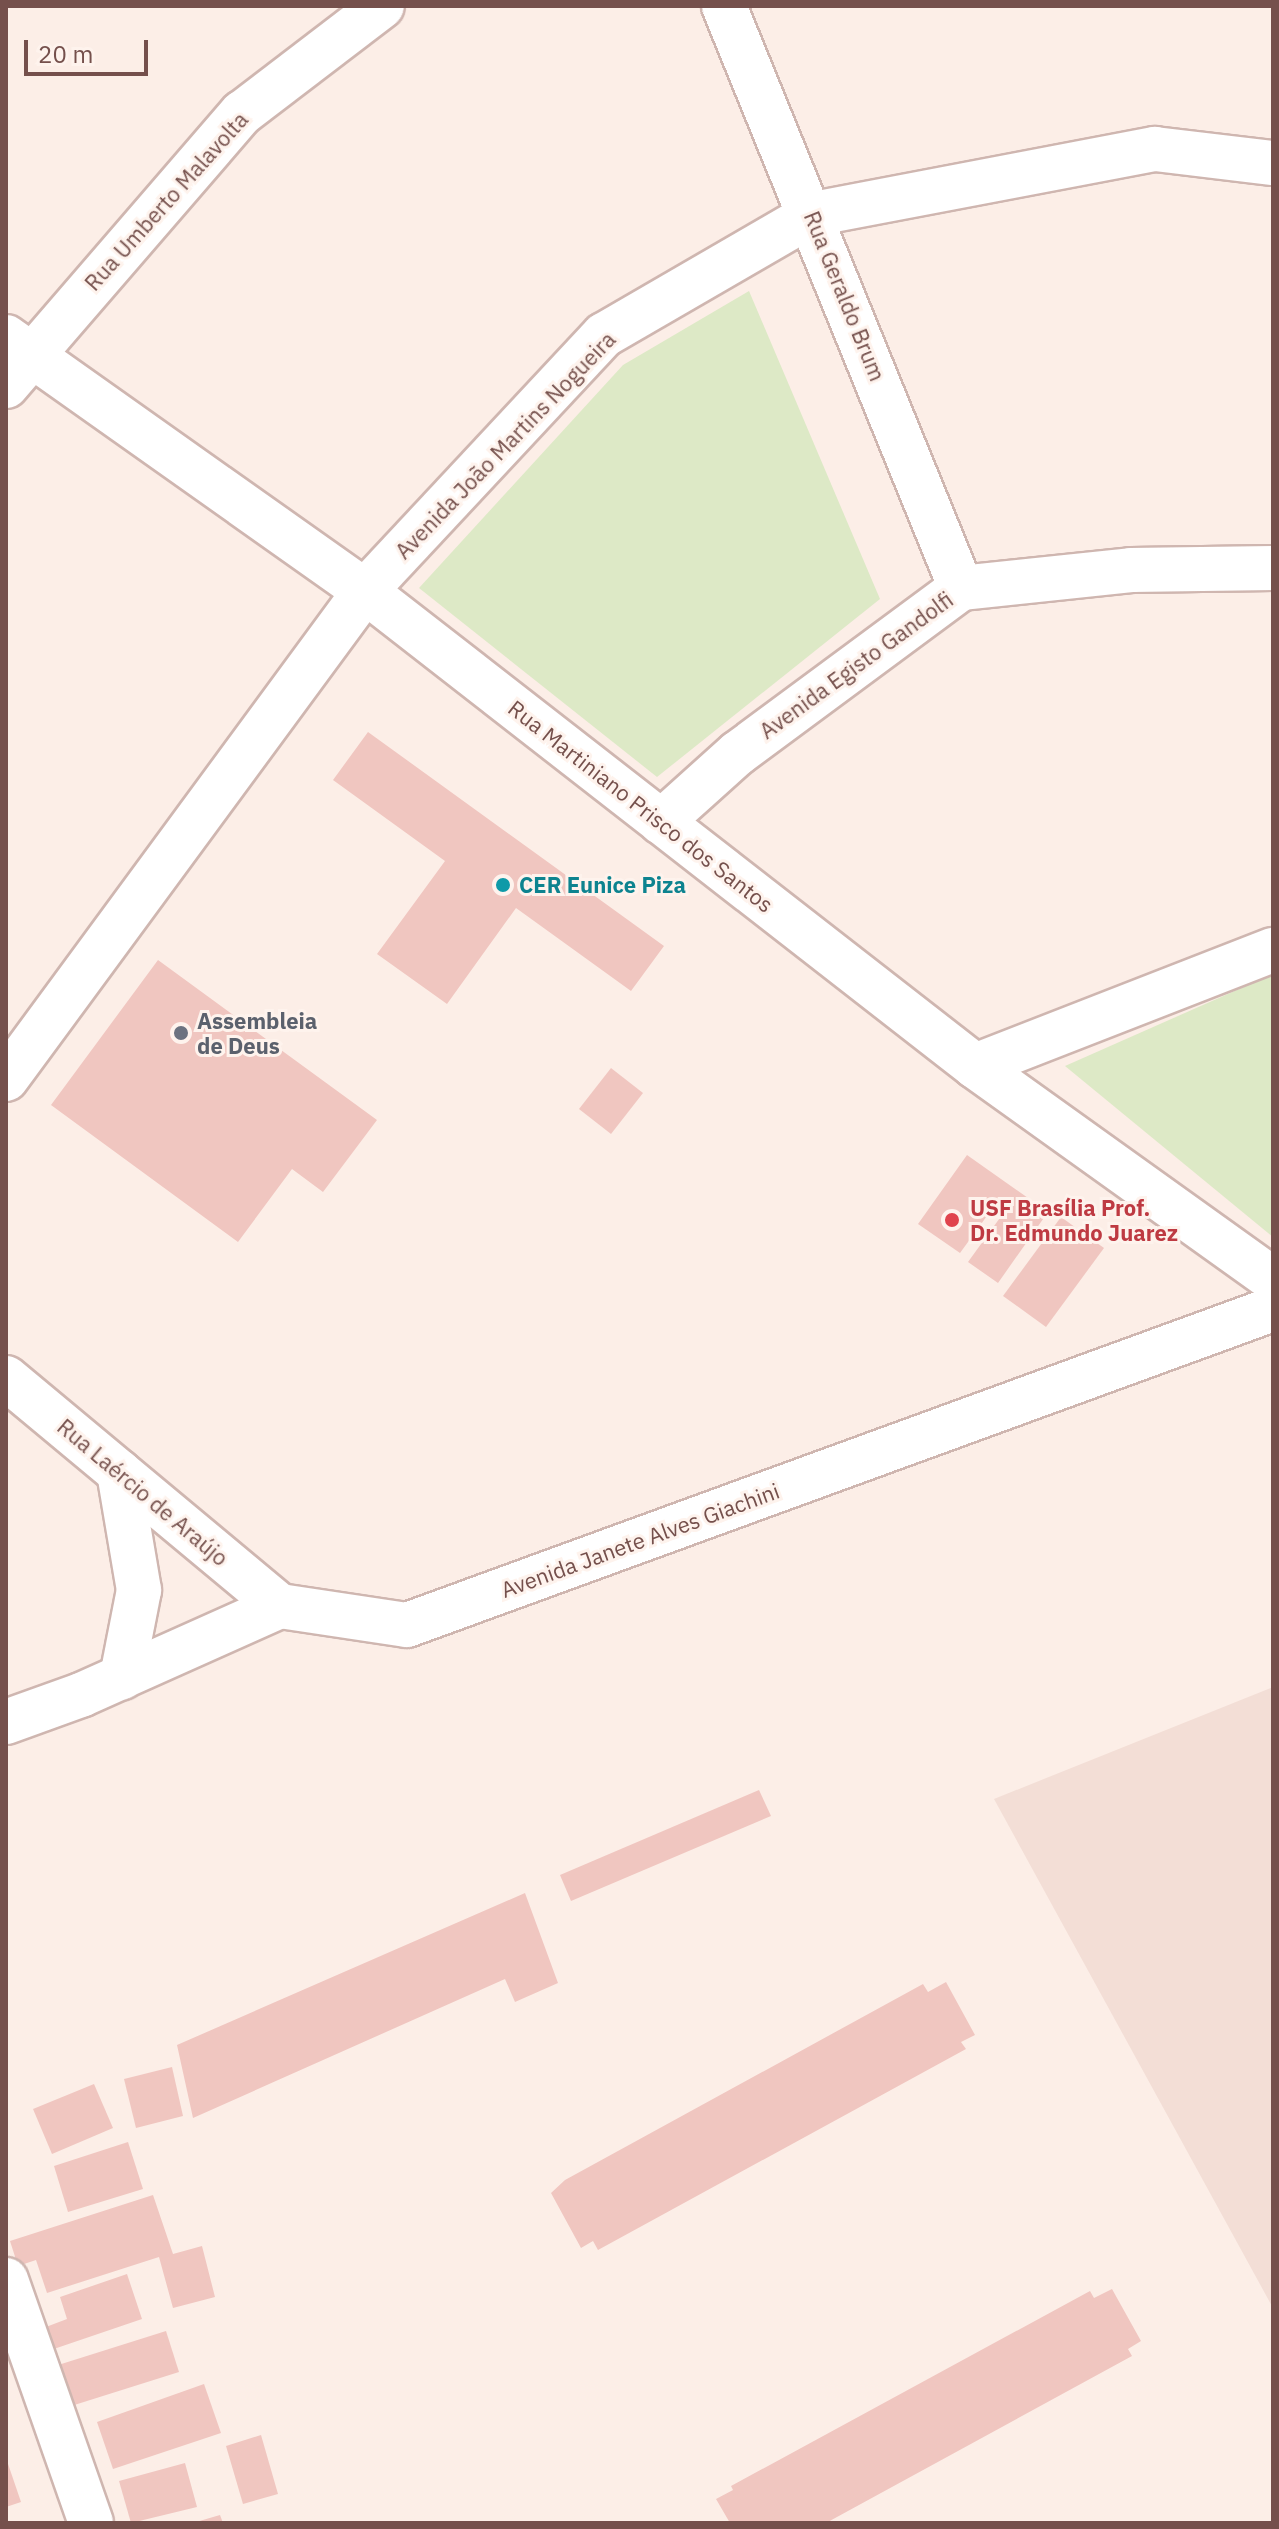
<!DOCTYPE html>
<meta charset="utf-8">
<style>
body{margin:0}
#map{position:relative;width:1279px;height:2529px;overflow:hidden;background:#fceee7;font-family:"IBM Plex Sans",sans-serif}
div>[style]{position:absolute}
.residential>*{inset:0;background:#f3ded6}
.green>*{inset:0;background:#dde9c6}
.building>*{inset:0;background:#f0c6c0}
.roads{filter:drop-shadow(2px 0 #cfb6b0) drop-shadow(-2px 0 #cfb6b0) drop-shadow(0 2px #cfb6b0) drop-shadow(0 -2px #cfb6b0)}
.street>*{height:44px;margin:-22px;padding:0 22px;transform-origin:22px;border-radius:22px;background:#fff}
.dots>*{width:22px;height:22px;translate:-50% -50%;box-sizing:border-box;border:4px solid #fef3ed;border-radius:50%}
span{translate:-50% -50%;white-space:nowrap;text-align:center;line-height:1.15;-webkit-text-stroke:6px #fef3ed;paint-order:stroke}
.street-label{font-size:22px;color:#75504c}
.culture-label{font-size:22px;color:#0d838f;font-weight:700}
.left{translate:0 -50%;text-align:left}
.worship-label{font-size:22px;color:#5b616d;font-weight:700}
.health-label{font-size:22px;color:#be3a42;font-weight:700}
.frame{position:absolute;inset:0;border:8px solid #75504c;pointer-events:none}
.scale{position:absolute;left:24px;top:40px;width:124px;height:36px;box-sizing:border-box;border:4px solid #75504c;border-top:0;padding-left:10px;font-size:24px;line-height:28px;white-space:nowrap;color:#75504c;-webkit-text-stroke:6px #fef3ed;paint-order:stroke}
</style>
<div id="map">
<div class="residential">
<div style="clip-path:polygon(1273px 1687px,1273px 2308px,994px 1799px)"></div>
</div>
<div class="green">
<div style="clip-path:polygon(749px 291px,880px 599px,657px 777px,419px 588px,623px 365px)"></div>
<div style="clip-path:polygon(1273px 974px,1273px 1237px,1065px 1066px)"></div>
</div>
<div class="building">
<div style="clip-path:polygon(368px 732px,664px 946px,631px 991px,516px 908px,447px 1004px,377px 954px,445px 861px,333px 780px)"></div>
<div style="clip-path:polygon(158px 960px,377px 1120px,323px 1192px,292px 1169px,238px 1242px,51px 1105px)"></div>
<div style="clip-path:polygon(611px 1068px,643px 1093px,611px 1134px,579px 1109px)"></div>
<div style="clip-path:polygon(967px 1155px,1048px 1212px,998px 1283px,968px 1262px,1002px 1215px,992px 1209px,960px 1253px,918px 1224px)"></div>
<div style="clip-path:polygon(1061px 1217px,1104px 1248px,1046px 1327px,1003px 1296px)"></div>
<div style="clip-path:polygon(759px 1790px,771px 1816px,571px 1901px,560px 1875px)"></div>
<div style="clip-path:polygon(525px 1893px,558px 1983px,515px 2002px,505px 1979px,193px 2118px,177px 2045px)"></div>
<div style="clip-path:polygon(946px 1982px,975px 2035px,961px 2042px,966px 2049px,598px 2250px,593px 2241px,581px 2248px,551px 2193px,565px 2180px,923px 1984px,928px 1992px)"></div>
<div style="clip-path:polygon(172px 2067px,183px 2116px,136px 2128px,124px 2079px)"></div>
<div style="clip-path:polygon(94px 2084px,113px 2128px,52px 2154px,33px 2109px)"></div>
<div style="clip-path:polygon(128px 2142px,143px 2189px,68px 2212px,54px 2166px)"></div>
<div style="clip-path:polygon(153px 2195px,173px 2254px,202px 2246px,215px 2297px,173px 2308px,159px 2257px,47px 2293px,36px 2260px,18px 2266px,10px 2241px)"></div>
<div style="clip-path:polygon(127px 2274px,142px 2319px,45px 2352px,38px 2330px,67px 2319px,60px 2297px)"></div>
<div style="clip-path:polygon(1112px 2289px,1141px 2341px,1128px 2349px,1132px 2356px,826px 2523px,730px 2523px,716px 2499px,733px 2490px,731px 2486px,1090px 2291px,1094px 2298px)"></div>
<div style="clip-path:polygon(166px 2331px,179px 2372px,68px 2407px,55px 2366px)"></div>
<div style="clip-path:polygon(204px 2384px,221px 2433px,113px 2469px,97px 2422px)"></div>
<div style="clip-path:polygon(261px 2435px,278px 2494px,243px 2504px,226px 2446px)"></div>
<div style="clip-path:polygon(6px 2458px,21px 2502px,6px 2507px)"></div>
<div style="clip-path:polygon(185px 2463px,197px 2507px,131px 2523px,119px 2481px)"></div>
<div style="clip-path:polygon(220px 2515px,223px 2523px,196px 2523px,196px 2522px)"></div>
</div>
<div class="roads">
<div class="street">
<div style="left:724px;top:6px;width:628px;rotate:67.84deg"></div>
<div style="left:6px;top:337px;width:440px;rotate:35.3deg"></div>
<div style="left:365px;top:591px;width:773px;rotate:37.91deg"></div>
<div style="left:975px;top:1066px;width:366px;rotate:35.6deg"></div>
<div style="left:6px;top:386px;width:361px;rotate:-49.2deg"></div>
<div style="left:242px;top:113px;width:176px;rotate:-37.4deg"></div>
<div style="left:661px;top:822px;width:103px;rotate:-41.9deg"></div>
<div style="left:738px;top:753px;width:277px;rotate:-36.5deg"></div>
<div style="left:961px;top:588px;width:171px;rotate:-6deg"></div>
<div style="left:1131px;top:570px;width:142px;rotate:-0.8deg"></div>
<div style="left:975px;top:1066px;width:320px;rotate:-21.3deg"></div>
<div style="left:6px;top:1079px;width:606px;rotate:-53.66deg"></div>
<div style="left:365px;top:591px;width:350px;rotate:-47deg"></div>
<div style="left:604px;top:335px;width:241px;rotate:-30.1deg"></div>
<div style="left:813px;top:214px;width:348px;rotate:-10.8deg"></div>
<div style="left:1155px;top:149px;width:119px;rotate:6.8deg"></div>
<div style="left:6px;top:1378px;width:356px;rotate:39.8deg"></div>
<div style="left:119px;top:1472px;width:120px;rotate:80.4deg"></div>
<div style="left:139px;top:1590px;width:89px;rotate:101.1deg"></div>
<div style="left:6px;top:1722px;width:80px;rotate:-19.8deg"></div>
<div style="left:81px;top:1695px;width:218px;rotate:-24.1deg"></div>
<div style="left:280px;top:1606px;width:128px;rotate:8.5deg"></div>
<div style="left:407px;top:1625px;width:922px;rotate:-20.05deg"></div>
<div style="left:6px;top:2280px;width:257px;rotate:70.7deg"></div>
</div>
</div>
<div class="dots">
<div style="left:503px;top:885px;background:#0f9aa8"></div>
<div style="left:181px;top:1033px;background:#6b7280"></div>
<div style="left:952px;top:1220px;background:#e0444e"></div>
</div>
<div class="street-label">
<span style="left:166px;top:201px;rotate:-48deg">Rua Umberto Malavolta</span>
<span style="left:845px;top:296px;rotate:68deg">Rua Geraldo Brum</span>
<span style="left:505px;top:445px;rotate:-46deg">Avenida João Martins Nogueira</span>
<span style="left:856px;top:665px;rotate:-36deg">Avenida Egisto Gandolfi</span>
<span style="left:641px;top:806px;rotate:38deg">Rua Martiniano Prisco dos Santos</span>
<span style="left:143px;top:1492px;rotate:40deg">Rua Laércio de Araújo</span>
<span style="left:640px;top:1540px;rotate:-20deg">Avenida Janete Alves Giachini</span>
</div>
<div class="culture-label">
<span class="left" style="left:519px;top:885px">CER Eunice Piza</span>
</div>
<div class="worship-label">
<span class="left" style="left:197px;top:1033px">Assembleia<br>de Deus</span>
</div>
<div class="health-label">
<span class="left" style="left:970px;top:1220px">USF Brasília Prof.<br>Dr. Edmundo Juarez</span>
</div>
<div class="frame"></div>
<div class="scale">20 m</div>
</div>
